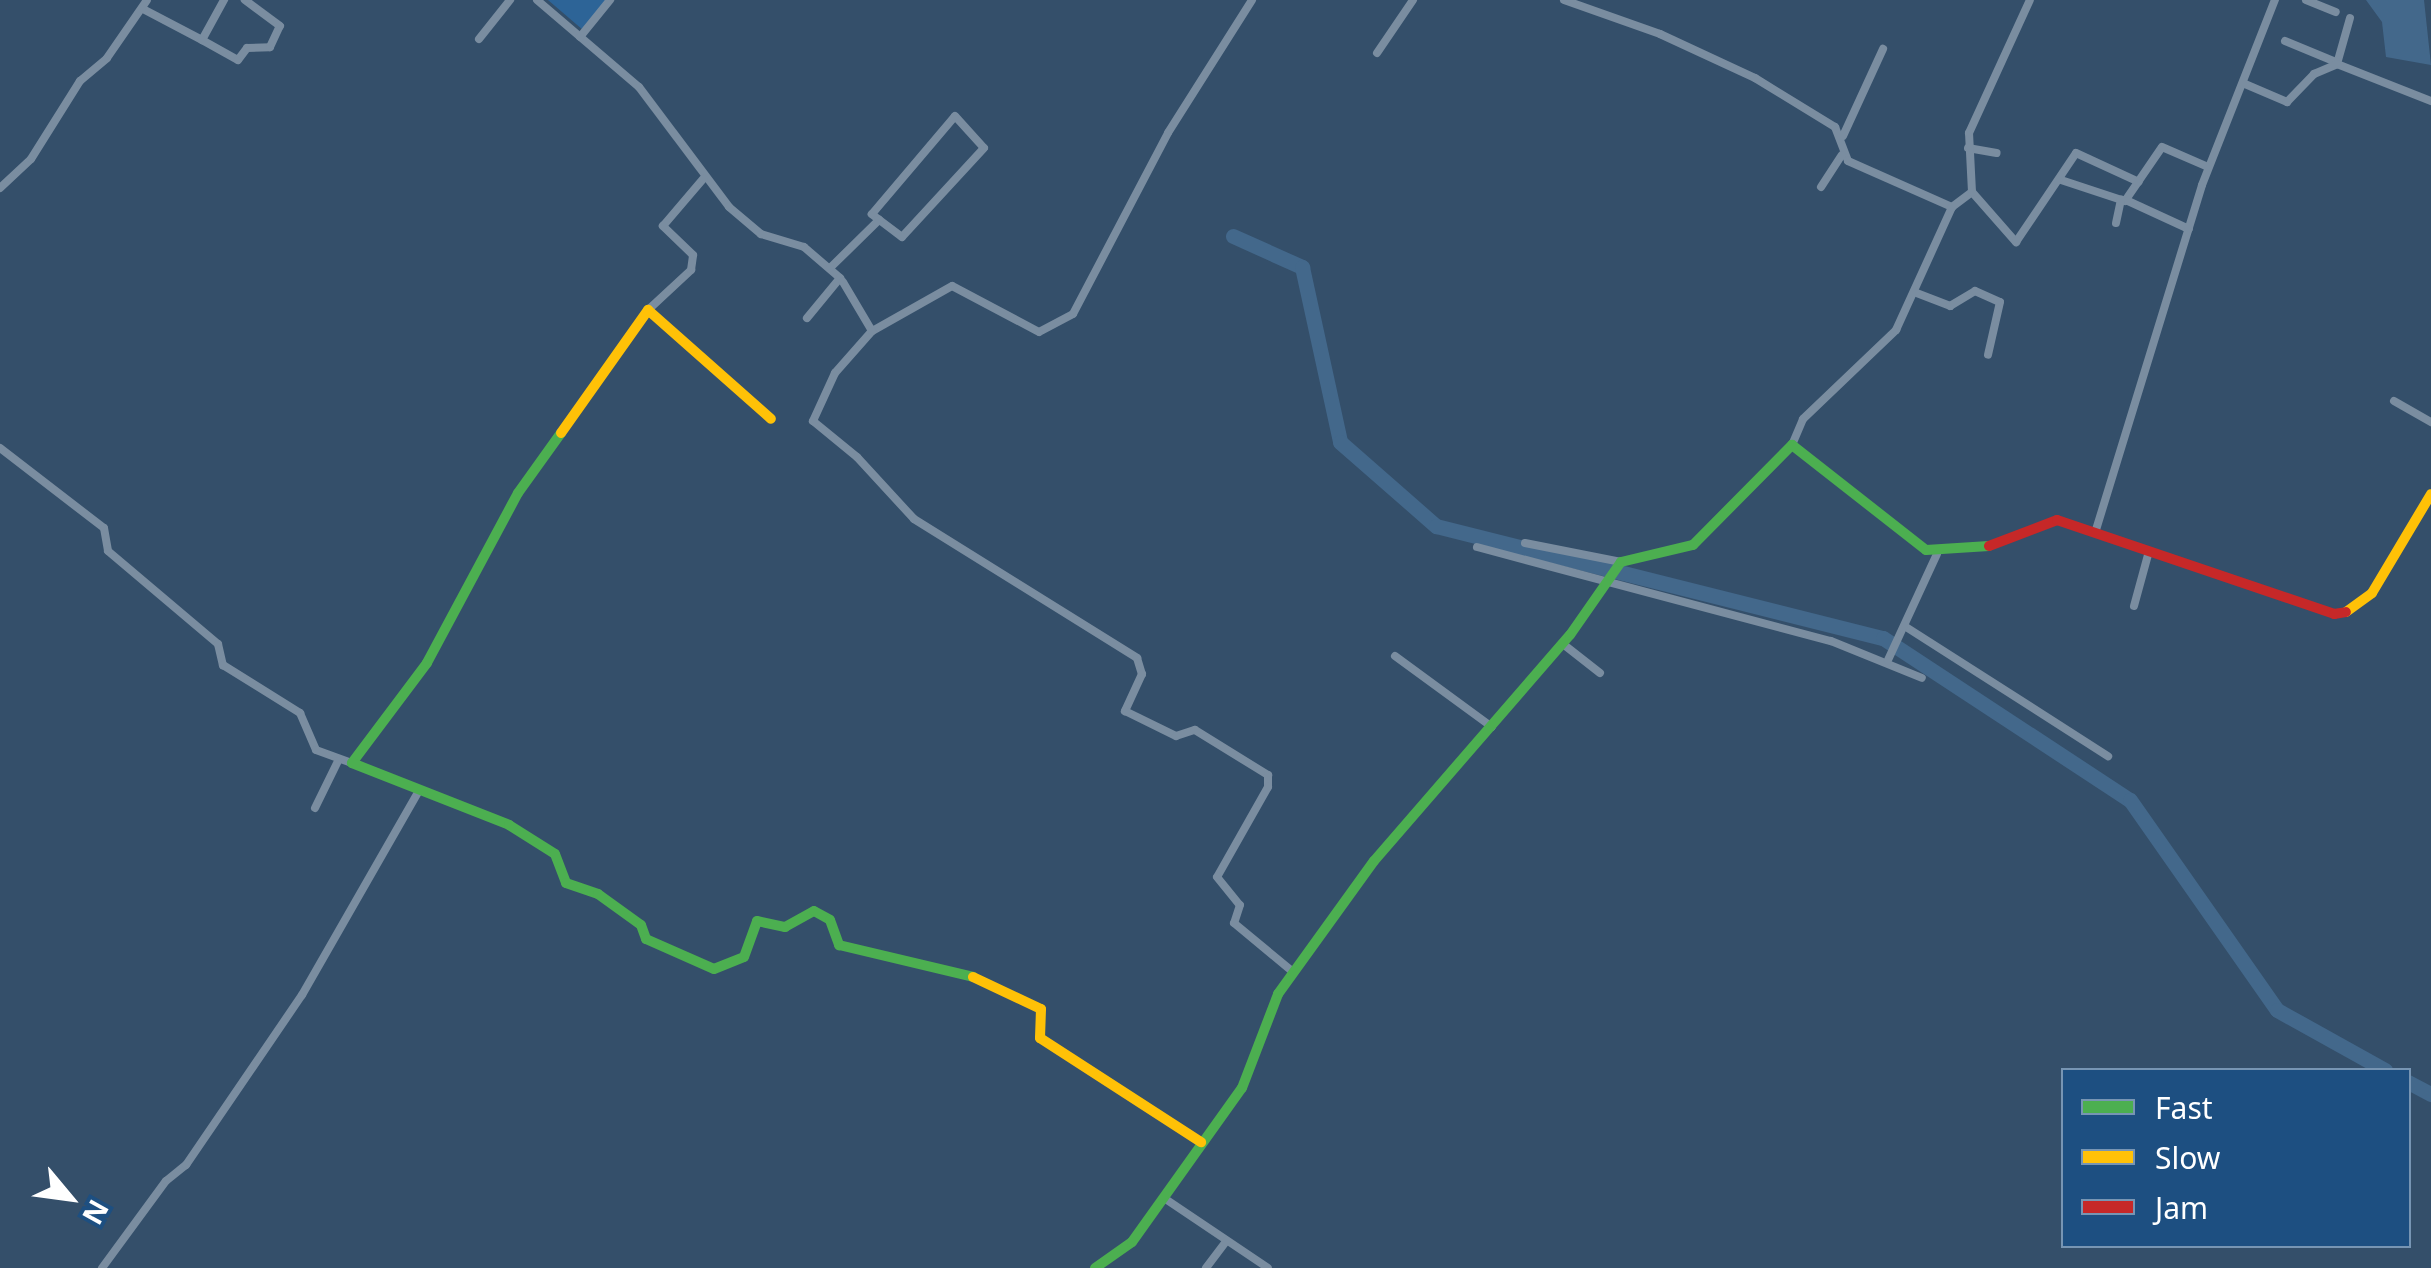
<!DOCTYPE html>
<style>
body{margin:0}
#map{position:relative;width:2431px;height:1268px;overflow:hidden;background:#344f6a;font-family:"Noto Sans",sans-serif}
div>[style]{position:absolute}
.green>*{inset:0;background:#2d6497}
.water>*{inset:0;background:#43688b}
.river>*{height:15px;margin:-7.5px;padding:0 7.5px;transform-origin:7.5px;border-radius:7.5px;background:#43688b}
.street>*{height:8px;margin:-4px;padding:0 4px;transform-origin:4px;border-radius:4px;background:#7a8da0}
.fast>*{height:10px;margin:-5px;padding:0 5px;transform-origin:5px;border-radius:5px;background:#4caf50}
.slow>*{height:10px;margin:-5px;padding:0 5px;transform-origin:5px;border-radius:5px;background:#ffc107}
.jam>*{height:10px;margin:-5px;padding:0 5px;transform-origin:5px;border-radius:5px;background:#c62828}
span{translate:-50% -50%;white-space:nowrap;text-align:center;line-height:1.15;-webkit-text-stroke:8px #1d4f81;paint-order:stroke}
.legend{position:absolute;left:2061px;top:1068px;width:350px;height:180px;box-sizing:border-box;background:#1d4f81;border:2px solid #7795b3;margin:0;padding:12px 18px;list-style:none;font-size:30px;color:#fff}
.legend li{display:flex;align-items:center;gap:20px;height:50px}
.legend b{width:50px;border:2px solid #7795b3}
.north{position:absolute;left:20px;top:1148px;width:100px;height:100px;-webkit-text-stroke:8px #1d4f81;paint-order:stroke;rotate:119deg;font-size:28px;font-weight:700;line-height:40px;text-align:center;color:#fff}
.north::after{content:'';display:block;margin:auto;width:35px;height:45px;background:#fff;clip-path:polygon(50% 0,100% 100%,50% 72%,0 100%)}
</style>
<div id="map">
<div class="green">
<div style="clip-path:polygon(548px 0,608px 0,583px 30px)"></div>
</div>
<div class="water">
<div style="clip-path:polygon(2366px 0,2424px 0,2431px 65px,2386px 57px,2382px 22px)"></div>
</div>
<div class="river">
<div style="left:1233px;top:236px;width:76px;rotate:24.2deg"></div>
<div style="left:1302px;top:267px;width:179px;rotate:77.7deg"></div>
<div style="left:1340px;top:442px;width:128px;rotate:41.2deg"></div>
<div style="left:1436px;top:526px;width:461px;rotate:14.1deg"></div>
<div style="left:1883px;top:638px;width:295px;rotate:33.3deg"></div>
<div style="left:2130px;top:800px;width:256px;rotate:55deg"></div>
<div style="left:2277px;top:1010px;width:124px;rotate:29.1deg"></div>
<div style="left:2408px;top:1082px;width:26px;rotate:28deg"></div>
</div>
<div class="street">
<div style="left:537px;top:0;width:134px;rotate:40.5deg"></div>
<div style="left:639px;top:87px;width:150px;rotate:53.1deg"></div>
<div style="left:729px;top:207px;width:42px;rotate:40.2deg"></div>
<div style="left:761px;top:234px;width:45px;rotate:16.8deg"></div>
<div style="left:804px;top:247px;width:48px;rotate:40.7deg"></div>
<div style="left:840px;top:278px;width:52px;rotate:129.5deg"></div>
<div style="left:1252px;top:0;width:157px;rotate:122.3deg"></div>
<div style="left:1168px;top:133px;width:204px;rotate:117.7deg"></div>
<div style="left:1073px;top:314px;width:38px;rotate:152deg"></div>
<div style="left:1039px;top:332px;width:98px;rotate:-152.1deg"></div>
<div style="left:952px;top:286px;width:92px;rotate:150.6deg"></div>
<div style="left:872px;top:331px;width:56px;rotate:131.4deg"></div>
<div style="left:835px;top:373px;width:53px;rotate:114.6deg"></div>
<div style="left:813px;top:421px;width:57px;rotate:39.3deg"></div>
<div style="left:857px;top:457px;width:84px;rotate:47.4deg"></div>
<div style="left:914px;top:519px;width:263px;rotate:31.9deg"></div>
<div style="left:1137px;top:658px;width:17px;rotate:73deg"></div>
<div style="left:1142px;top:674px;width:41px;rotate:114.7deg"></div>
<div style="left:1125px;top:711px;width:57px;rotate:26.1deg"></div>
<div style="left:1176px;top:736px;width:20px;rotate:-18deg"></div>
<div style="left:1195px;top:730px;width:86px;rotate:31.7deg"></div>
<div style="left:1268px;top:775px;width:12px;rotate:90deg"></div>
<div style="left:1268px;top:787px;width:103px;rotate:119.5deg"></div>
<div style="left:1217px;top:877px;width:36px;rotate:51deg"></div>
<div style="left:1240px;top:905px;width:19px;rotate:108deg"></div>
<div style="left:1234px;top:923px;width:77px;rotate:39.7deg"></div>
<div style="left:1564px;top:0;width:102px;rotate:19.5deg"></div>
<div style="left:1660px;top:34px;width:105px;rotate:24.9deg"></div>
<div style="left:1755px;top:78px;width:94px;rotate:31.5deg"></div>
<div style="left:1835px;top:127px;width:36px;rotate:69deg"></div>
<div style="left:1848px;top:161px;width:114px;rotate:23.9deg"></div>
<div style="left:2306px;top:0;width:32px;rotate:22deg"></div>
<div style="left:143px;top:9px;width:67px;rotate:27.7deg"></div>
<div style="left:202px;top:40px;width:46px;rotate:-61.2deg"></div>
<div style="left:2350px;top:18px;width:48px;rotate:105.8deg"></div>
<div style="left:2337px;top:64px;width:101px;rotate:21.5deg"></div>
<div style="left:580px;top:37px;width:48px;rotate:-51deg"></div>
<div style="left:479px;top:39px;width:50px;rotate:-51.5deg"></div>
<div style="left:202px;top:40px;width:41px;rotate:29.1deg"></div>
<div style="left:238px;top:60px;width:15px;rotate:-53deg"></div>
<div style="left:247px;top:48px;width:23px;rotate:-2deg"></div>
<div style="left:270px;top:47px;width:23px;rotate:-65deg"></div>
<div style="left:280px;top:26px;width:44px;rotate:-143.4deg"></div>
<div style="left:2285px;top:41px;width:55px;rotate:22.4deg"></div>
<div style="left:1377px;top:53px;width:64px;rotate:-55.8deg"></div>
<div style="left:2245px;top:84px;width:46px;rotate:23.2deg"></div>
<div style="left:2287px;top:102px;width:39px;rotate:-46deg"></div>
<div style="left:2314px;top:74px;width:25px;rotate:-23deg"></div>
<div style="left:955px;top:116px;width:43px;rotate:47.8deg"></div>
<div style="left:984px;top:148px;width:121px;rotate:132.7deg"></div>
<div style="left:902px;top:237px;width:38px;rotate:-143deg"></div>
<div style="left:872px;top:214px;width:128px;rotate:-49.7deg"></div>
<div style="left:1843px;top:136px;width:96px;rotate:-65.3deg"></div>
<div style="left:1968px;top:148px;width:29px;rotate:10deg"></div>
<div style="left:2061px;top:180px;width:67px;rotate:18.2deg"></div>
<div style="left:2125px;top:201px;width:65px;rotate:-55.6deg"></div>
<div style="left:2162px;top:147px;width:50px;rotate:23.5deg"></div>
<div style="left:1821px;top:187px;width:38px;rotate:-57deg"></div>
<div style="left:0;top:188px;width:42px;rotate:-43.1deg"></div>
<div style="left:31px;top:159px;width:92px;rotate:-57.9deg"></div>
<div style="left:80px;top:81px;width:35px;rotate:-40deg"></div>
<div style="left:107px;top:58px;width:70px;rotate:-55.4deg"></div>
<div style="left:1972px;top:192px;width:67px;rotate:48.7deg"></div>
<div style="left:2016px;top:242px;width:107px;rotate:-56deg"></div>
<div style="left:2076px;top:153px;width:69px;rotate:24.7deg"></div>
<div style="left:2128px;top:201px;width:67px;rotate:24.7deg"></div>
<div style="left:2116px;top:223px;width:24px;rotate:-78deg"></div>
<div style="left:830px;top:268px;width:69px;rotate:-44.4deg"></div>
<div style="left:843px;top:282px;width:57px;rotate:59.4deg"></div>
<div style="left:1914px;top:292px;width:39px;rotate:21deg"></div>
<div style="left:1950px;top:306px;width:29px;rotate:-31deg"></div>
<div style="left:1975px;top:291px;width:27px;rotate:24deg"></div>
<div style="left:2000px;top:302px;width:54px;rotate:102.8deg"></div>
<div style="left:648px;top:310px;width:59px;rotate:-42.9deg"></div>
<div style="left:691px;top:270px;width:15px;rotate:-82deg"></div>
<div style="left:693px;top:255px;width:42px;rotate:-136deg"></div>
<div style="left:663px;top:226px;width:62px;rotate:-49.6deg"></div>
<div style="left:2394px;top:401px;width:43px;rotate:29.6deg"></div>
<div style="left:1792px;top:445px;width:28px;rotate:-67deg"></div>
<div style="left:1803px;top:419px;width:129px;rotate:-43.7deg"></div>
<div style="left:1896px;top:330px;width:135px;rotate:-65.5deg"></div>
<div style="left:1952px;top:207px;width:25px;rotate:-37deg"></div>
<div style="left:1972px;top:192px;width:59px;rotate:-92.9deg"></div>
<div style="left:1969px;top:133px;width:146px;rotate:-65.4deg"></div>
<div style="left:0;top:448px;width:131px;rotate:37.6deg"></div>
<div style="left:104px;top:528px;width:23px;rotate:80deg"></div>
<div style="left:108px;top:551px;width:144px;rotate:40.2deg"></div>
<div style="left:218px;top:644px;width:22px;rotate:77deg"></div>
<div style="left:223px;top:665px;width:91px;rotate:31.9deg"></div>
<div style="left:300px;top:713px;width:40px;rotate:66.6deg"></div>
<div style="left:316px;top:750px;width:38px;rotate:20deg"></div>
<div style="left:2095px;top:533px;width:364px;rotate:-72.9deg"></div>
<div style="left:2202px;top:185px;width:199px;rotate:-68.5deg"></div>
<div style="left:1525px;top:543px;width:98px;rotate:11.2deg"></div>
<div style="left:1477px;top:547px;width:366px;rotate:14.9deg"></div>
<div style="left:1831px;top:641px;width:98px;rotate:22.1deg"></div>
<div style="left:2134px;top:606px;width:57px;rotate:-74.7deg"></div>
<div style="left:1906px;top:627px;width:240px;rotate:32.6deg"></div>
<div style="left:1563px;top:644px;width:47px;rotate:38.1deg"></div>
<div style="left:1395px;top:656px;width:120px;rotate:36.2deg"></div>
<div style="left:1888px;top:660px;width:117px;rotate:-65.2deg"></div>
<div style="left:315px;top:808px;width:52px;rotate:-63.9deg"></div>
<div style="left:1164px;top:1198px;width:125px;rotate:33.9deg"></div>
<div style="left:102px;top:1268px;width:108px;rotate:-53.7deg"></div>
<div style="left:166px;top:1181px;width:26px;rotate:-39deg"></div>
<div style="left:186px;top:1165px;width:206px;rotate:-55.7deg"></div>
<div style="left:302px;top:995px;width:235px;rotate:-60.2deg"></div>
<div style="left:1206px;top:1268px;width:34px;rotate:-53deg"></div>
</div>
<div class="fast">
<div style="left:561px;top:433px;width:74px;rotate:125.6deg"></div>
<div style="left:518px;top:493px;width:193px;rotate:118.2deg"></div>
<div style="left:427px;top:663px;width:125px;rotate:126.9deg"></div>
<div style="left:352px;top:763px;width:169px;rotate:21.5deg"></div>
<div style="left:509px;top:825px;width:54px;rotate:32.2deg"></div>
<div style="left:555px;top:854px;width:31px;rotate:69deg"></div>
<div style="left:566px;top:883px;width:34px;rotate:19deg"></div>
<div style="left:598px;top:894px;width:53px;rotate:35.8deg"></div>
<div style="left:641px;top:925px;width:15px;rotate:70deg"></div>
<div style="left:646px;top:939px;width:74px;rotate:23.8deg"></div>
<div style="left:714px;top:969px;width:32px;rotate:-22deg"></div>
<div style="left:744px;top:957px;width:38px;rotate:-70deg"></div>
<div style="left:757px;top:921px;width:29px;rotate:12deg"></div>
<div style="left:785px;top:927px;width:33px;rotate:-29deg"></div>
<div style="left:814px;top:911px;width:18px;rotate:29deg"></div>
<div style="left:830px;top:920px;width:27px;rotate:70deg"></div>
<div style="left:839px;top:945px;width:138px;rotate:13.4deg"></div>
<div style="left:1095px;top:1268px;width:45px;rotate:-35.1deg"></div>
<div style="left:1132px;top:1242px;width:189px;rotate:-54.5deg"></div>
<div style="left:1242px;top:1088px;width:101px;rotate:-69deg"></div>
<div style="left:1278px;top:994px;width:164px;rotate:-54.2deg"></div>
<div style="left:1374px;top:861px;width:299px;rotate:-49.1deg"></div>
<div style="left:1570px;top:635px;width:89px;rotate:-55.1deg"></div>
<div style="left:1621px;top:562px;width:74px;rotate:-13.3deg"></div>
<div style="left:1693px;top:545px;width:141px;rotate:-45.3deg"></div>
<div style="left:1792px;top:445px;width:170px;rotate:38.1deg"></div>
<div style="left:1926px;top:550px;width:63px;rotate:-3.6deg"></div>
</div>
<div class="slow">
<div style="left:561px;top:433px;width:151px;rotate:-54.7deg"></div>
<div style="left:648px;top:310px;width:164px;rotate:41.5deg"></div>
<div style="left:2346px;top:612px;width:32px;rotate:-36deg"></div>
<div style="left:2372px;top:593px;width:115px;rotate:-59.2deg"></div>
<div style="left:973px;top:977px;width:75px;rotate:25.2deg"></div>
<div style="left:1041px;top:1009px;width:29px;rotate:92deg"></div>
<div style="left:1040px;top:1038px;width:192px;rotate:32.9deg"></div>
</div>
<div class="jam">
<div style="left:1989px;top:546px;width:73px;rotate:-20.9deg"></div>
<div style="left:2057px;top:520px;width:293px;rotate:18.7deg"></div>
<div style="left:2334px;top:614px;width:12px;rotate:-9deg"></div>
</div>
<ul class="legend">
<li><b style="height:12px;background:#4caf50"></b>Fast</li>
<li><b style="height:12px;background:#ffc107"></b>Slow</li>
<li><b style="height:12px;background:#c62828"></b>Jam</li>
</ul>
<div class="north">N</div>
</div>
